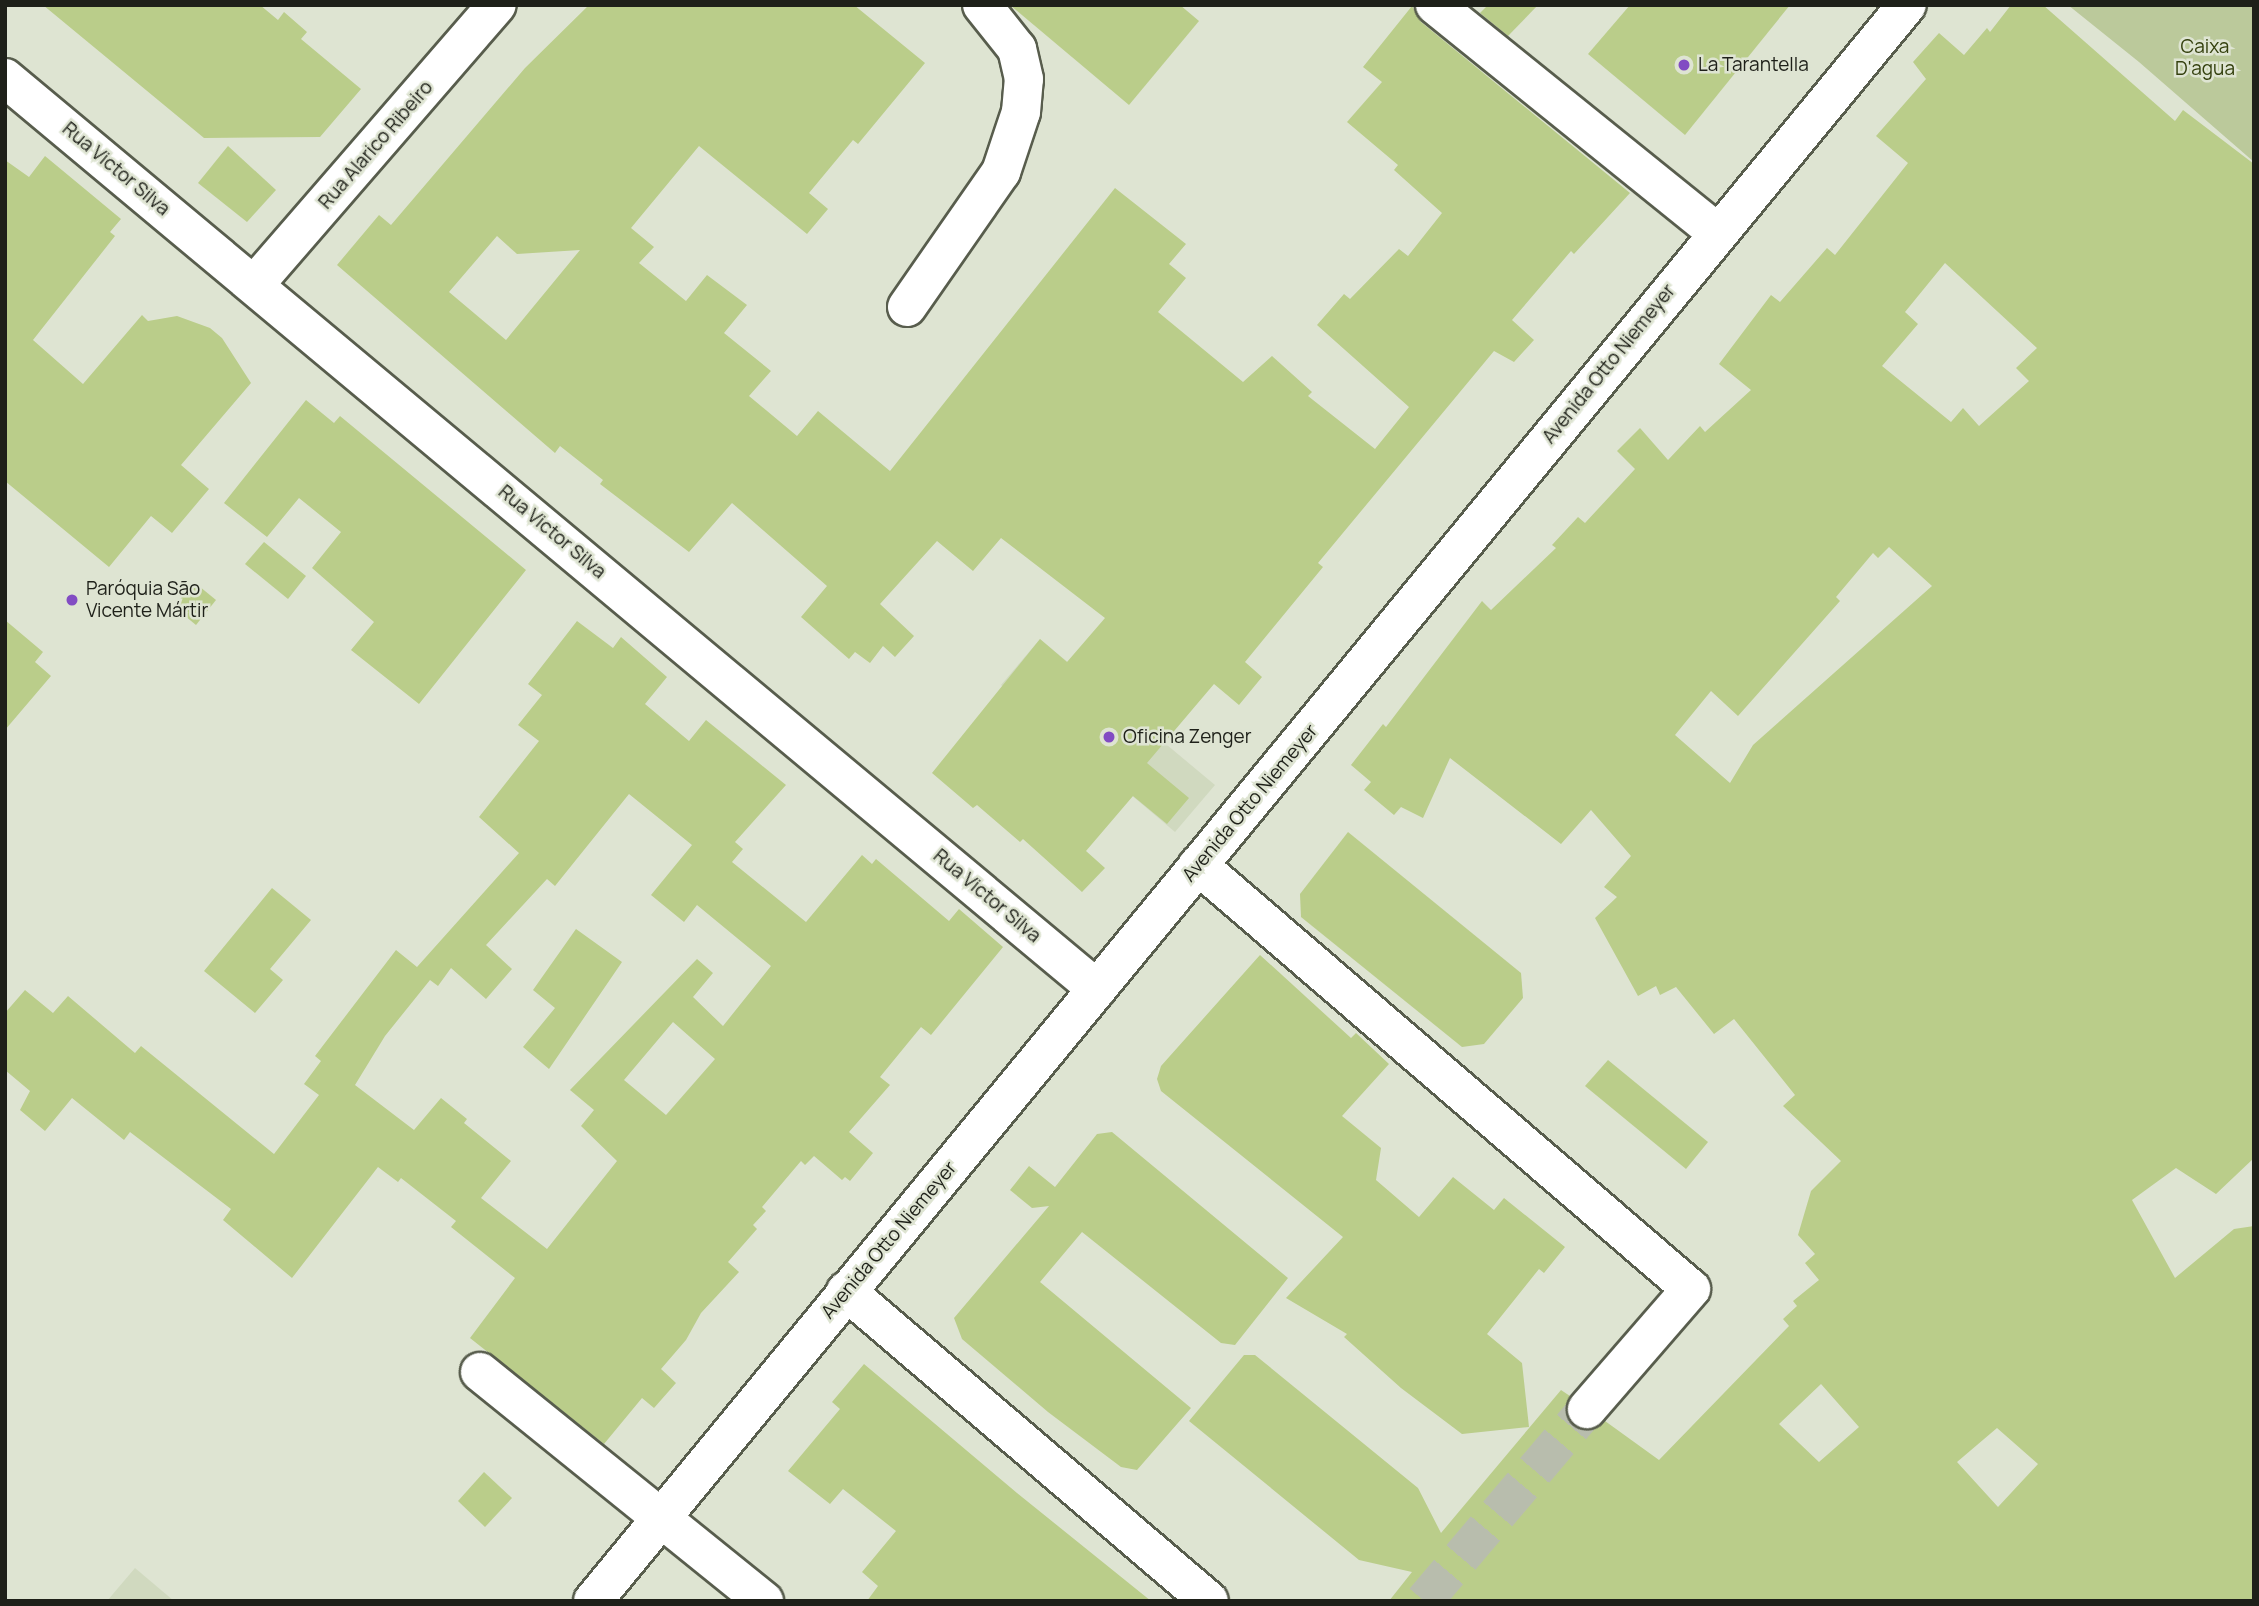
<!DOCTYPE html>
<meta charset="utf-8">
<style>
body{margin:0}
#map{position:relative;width:2259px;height:1606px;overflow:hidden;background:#dee4d2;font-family:Manrope,sans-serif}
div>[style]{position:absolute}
.built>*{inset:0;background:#d0d9bf}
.green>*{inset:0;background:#bbc99b}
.building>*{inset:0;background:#bacd8a}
.minor-tunnel>*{height:38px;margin-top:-19px;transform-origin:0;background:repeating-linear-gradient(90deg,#b8bdad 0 38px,transparent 0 57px)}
.roads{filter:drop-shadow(2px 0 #585d4d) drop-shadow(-2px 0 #585d4d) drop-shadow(0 2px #585d4d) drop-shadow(0 -2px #585d4d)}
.minor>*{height:38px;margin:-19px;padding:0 19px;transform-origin:19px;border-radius:19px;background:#fff}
.secondary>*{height:38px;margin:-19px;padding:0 19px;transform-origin:19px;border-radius:19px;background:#fff}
.dots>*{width:19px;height:19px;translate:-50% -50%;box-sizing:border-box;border:4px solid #dee4d2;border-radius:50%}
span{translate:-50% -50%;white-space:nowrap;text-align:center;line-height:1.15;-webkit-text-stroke:5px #dee4d2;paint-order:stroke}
.park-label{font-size:19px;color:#34400e}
.poi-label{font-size:19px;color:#1e2019}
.left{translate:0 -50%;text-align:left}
.street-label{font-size:19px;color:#1e2019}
.frame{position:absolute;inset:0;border:7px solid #1e2019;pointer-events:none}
</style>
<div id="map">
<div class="built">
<div style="clip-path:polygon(1040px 639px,1215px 785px,1175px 832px,1001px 685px)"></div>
<div style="clip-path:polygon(135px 1568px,174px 1601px,107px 1601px)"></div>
</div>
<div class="green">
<div style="clip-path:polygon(2068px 5px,2254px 5px,2254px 162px,2139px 62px)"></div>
</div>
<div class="building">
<div style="clip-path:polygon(43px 5px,260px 5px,278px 20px,284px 12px,307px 32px,301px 39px,361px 89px,320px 137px,204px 138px)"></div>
<div style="clip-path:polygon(evenodd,589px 5px,854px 5px,925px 63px,858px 144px,853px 140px,809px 193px,828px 209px,807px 234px,699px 146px,631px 228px,654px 247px,639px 263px,686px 301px,707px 275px,747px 305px,724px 333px,771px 371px,749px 396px,797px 436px,818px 411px,890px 471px,1115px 188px,1186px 244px,1169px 264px,1186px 278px,1158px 312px,1243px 382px,1272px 356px,1312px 392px,1308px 396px,1375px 449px,1409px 407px,1317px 325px,1344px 294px,1350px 299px,1399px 249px,1408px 256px,1442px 213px,1394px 170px,1398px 165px,1347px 122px,1382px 82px,1363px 67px,1412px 6px,1421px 22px,1630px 193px,1574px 254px,1571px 251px,1512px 320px,1534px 340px,1514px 362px,1494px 351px,1318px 563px,1323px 567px,1245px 662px,1262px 677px,1239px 705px,1214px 684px,1147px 763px,1189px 798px,1167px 824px,1133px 796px,1086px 851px,1105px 868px,1082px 892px,1023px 839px,1020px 842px,977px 805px,973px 808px,932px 773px,1040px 639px,1067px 662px,1105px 618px,1001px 538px,973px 571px,937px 541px,880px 604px,914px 636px,895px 657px,883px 646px,870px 663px,855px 652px,849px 659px,801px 617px,827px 586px,732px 503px,689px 552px,600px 484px,603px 480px,560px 446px,555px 453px,337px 265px,379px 215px,391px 225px,525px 68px,589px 5px,497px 236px,517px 254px,580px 250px,506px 340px,449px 292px,497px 236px)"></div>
<div style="clip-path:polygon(1010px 5px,1180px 5px,1199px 21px,1129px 105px)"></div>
<div style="clip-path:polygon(1488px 5px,1538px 5px,1508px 36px,1480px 13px)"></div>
<div style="clip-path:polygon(1630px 5px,1790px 5px,1685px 135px,1588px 54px)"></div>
<div style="clip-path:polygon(evenodd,2011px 5px,2043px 5px,2175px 121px,2183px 110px,2254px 164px,2254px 1158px,2216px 1194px,2176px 1168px,2132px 1200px,2175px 1278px,2234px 1229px,2254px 1226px,2254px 1601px,1389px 1601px,1412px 1572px,1359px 1560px,1189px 1421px,1244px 1355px,1255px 1355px,1418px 1488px,1441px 1533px,1561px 1390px,1570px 1396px,1566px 1415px,1573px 1426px,1593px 1430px,1605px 1421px,1659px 1460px,1789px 1326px,1783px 1319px,1797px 1306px,1793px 1301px,1819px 1280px,1805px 1263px,1815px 1254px,1798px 1235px,1811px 1191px,1841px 1161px,1783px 1106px,1795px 1095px,1734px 1019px,1714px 1034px,1676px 987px,1660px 995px,1656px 986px,1638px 996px,1595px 918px,1617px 897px,1604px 887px,1631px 856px,1591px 810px,1561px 844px,1450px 758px,1423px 818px,1401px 807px,1394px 815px,1364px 790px,1371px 782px,1351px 765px,1383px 724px,1386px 727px,1482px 601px,1491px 610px,1556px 548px,1552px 545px,1578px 517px,1585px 523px,1635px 469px,1617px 451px,1640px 428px,1668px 460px,1700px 426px,1705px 432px,1751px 390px,1719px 364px,1771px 295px,1780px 302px,1827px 248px,1835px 255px,1908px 163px,1876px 136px,1926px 79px,1913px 62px,1939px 33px,1964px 55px,1987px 28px,1990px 32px,2011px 5px,1945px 263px,2037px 348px,2016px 368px,2029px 381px,1979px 426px,1963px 408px,1951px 422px,1882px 366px,1918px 324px,1905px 312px,1945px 263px,2011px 5px,1889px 547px,1932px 586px,1753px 745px,1730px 783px,1675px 735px,1711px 691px,1738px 716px,1840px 601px,1836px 597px,1873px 553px,1878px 558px,1889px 547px,2011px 5px,1821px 1384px,1859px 1427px,1819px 1462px,1779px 1424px,1821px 1384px,2011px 5px,1997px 1428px,2038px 1464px,1998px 1507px,1957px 1462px,1997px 1428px)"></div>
<div style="clip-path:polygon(228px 146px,276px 190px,247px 222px,198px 183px)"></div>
<div style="clip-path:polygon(45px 156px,121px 219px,110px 232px,115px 236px,33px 340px,83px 384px,142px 315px,148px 321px,177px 316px,210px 328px,222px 338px,251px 383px,181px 465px,209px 489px,172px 533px,151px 516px,109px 567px,5px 481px,5px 160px,29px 177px)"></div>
<div style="clip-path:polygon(306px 400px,334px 423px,340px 416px,526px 570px,419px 704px,351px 650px,374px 622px,312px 568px,341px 532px,299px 498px,267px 537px,224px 503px)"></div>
<div style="clip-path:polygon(264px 542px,306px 576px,288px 599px,245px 564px)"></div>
<div style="clip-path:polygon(194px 582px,216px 600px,196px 625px,174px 607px)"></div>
<div style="clip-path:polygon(5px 620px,43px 652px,35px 662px,51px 676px,5px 730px)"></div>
<div style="clip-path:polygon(evenodd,577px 621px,613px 648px,621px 637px,667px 677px,645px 704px,689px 741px,706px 720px,786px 785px,735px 842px,743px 849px,732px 862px,806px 922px,862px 855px,872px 864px,876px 859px,949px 921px,959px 909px,1003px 947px,931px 1035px,921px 1027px,880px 1077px,890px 1085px,849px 1132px,873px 1153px,850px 1181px,845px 1177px,842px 1180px,814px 1156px,805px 1165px,801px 1161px,762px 1207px,766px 1211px,753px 1225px,757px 1229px,728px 1262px,739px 1272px,701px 1313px,686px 1340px,661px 1369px,676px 1383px,654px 1408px,642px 1398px,604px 1444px,470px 1338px,515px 1278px,451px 1227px,456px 1221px,401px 1178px,398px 1182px,378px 1167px,292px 1278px,223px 1220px,231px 1209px,130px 1132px,124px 1140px,72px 1098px,45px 1131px,20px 1110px,30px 1091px,5px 1070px,5px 1013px,25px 990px,53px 1013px,68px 996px,135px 1053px,141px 1046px,274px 1154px,319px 1095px,304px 1084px,321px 1061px,315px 1056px,396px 950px,417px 967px,519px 853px,479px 817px,539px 741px,518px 725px,542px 695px,528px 684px,577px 621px,629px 794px,692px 845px,651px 895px,684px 922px,697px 905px,771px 966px,723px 1026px,693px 997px,713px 973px,697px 959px,570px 1090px,594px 1110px,581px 1126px,617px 1161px,547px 1249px,481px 1198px,511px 1161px,464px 1123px,467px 1119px,441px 1098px,414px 1130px,355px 1085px,385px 1036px,430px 980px,438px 986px,451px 968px,486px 999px,512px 969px,486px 945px,547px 879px,555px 886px,629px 794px,577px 621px,673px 1022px,715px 1059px,666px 1115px,624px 1080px,673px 1022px)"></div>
<div style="clip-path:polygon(1348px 832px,1521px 973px,1523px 998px,1484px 1044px,1462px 1047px,1301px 917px,1300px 894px)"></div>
<div style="clip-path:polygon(272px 888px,311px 920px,270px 969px,283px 980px,255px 1013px,204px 971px)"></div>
<div style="clip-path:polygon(576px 929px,622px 962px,549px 1069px,523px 1047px,555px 1008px,533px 990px)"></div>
<div style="clip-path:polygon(1260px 955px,1351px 1038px,1356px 1033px,1389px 1064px,1342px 1116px,1381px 1148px,1376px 1180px,1419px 1217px,1453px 1177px,1494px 1210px,1504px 1198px,1565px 1247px,1544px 1273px,1539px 1269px,1487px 1334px,1522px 1363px,1529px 1427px,1462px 1434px,1401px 1388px,1344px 1337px,1347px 1334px,1286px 1298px,1343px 1237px,1161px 1091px,1157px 1079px,1161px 1066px)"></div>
<div style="clip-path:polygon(1608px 1060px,1708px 1142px,1686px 1169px,1585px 1086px)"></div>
<div style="clip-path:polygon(1112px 1132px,1288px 1278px,1235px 1345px,1221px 1343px,1082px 1232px,1040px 1282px,1191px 1408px,1137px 1470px,1121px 1467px,1048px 1412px,962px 1339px,954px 1318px,1049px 1206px,1032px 1208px,1010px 1190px,1029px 1166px,1055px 1187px,1097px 1134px)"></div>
<div style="clip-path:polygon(864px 1364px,1017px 1493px,1151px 1601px,867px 1601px,878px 1586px,862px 1572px,896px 1531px,843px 1489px,830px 1504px,788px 1471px,840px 1409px,832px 1402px)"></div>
<div style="clip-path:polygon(484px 1472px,512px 1498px,485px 1527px,458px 1501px)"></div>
</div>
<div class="minor-tunnel">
<div style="left:1424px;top:1601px;width:252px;rotate:-49.7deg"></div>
</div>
<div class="roads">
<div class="minor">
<div style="left:1435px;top:5px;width:361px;rotate:38.9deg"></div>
<div style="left:5px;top:78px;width:1422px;rotate:39.84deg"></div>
<div style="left:255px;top:284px;width:369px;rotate:-49.1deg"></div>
<div style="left:907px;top:307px;width:165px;rotate:-55.2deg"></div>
<div style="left:1001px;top:172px;width:63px;rotate:-71.6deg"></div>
<div style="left:1021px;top:112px;width:33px;rotate:-85deg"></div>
<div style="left:1024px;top:79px;width:31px;rotate:-103deg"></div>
<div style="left:1017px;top:49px;width:56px;rotate:-128.5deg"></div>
<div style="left:1198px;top:865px;width:650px;rotate:40.7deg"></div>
<div style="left:1691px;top:1289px;width:159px;rotate:130.9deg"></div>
<div style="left:846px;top:1291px;width:477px;rotate:40.5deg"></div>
<div style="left:480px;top:1372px;width:365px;rotate:38.9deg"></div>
</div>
<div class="secondary">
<div style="left:593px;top:1601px;width:2067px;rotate:-50.54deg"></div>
</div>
</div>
<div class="dots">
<div style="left:1684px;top:65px;background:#824cc3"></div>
<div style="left:72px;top:600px;background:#824cc3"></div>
<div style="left:1109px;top:737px;background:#824cc3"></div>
</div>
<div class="park-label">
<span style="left:2205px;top:58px">Caixa<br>D'agua</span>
</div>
<div class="poi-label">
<span class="left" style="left:1698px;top:65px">La Tarantella</span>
<span class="left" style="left:86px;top:600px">Paróquia São<br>Vicente Mártir</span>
<span class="left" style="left:1123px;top:737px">Oficina Zenger</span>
</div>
<div class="street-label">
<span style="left:376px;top:145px;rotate:-49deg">Rua Alarico Ribeiro</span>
<span style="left:116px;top:169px;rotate:40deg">Rua Victor Silva</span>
<span style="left:1609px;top:364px;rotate:-51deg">Avenida Otto Niemeyer</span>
<span style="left:552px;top:532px;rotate:40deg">Rua Victor Silva</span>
<span style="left:1250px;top:803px;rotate:-50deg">Avenida Otto Niemeyer</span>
<span style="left:987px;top:896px;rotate:40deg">Rua Victor Silva</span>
<span style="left:889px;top:1240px;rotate:-50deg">Avenida Otto Niemeyer</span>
</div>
<div class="frame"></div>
</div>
